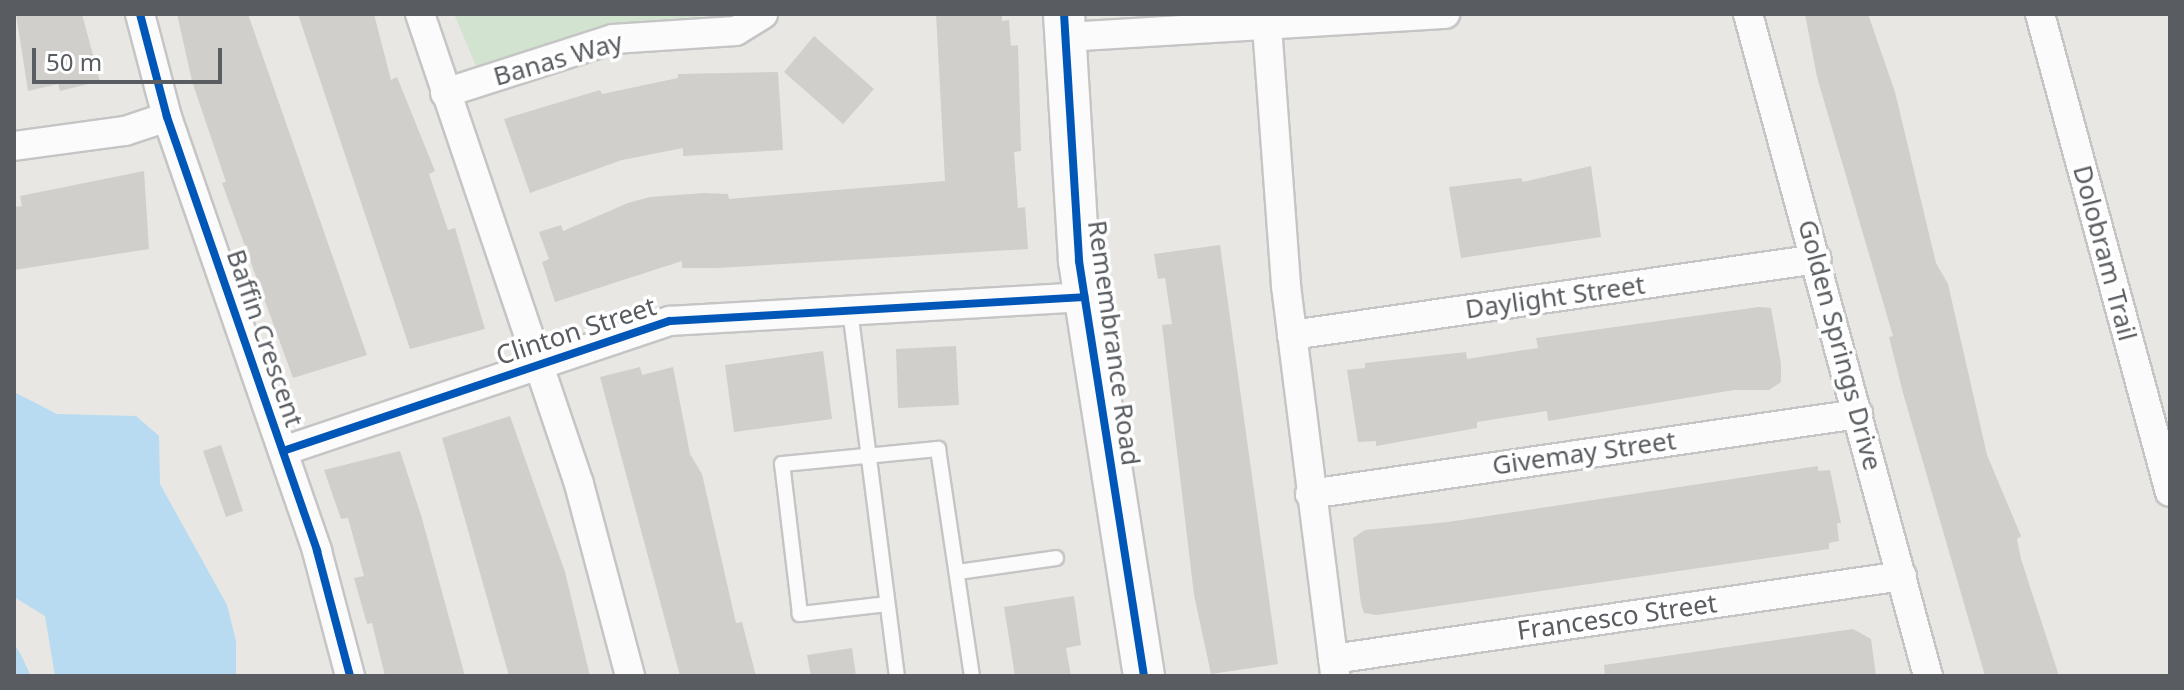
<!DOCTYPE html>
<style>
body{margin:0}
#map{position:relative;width:2184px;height:690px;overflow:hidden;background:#e8e7e3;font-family:"Noto Sans",sans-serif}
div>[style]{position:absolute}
.green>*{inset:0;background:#d2e4cf}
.water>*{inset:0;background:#b8dbf1}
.building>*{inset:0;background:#d0cfcc}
.roads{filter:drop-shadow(2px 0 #c5c5c5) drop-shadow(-2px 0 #c5c5c5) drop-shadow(0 2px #c5c5c5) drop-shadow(0 -2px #c5c5c5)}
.lane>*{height:14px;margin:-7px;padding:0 7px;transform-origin:7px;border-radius:7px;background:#fcfbfb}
.street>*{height:28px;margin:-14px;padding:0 14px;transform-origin:14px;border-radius:14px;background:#fcfbfb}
.secondary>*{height:40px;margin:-20px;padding:0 20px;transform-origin:20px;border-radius:20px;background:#fcfbfb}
.cycleway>*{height:8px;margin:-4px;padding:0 4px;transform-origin:4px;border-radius:4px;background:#0057b8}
span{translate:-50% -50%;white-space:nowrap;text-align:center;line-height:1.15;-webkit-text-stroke:7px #fff;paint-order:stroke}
.street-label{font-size:26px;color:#595c60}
.frame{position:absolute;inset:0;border:16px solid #595c60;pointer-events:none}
.scale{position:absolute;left:32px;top:48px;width:190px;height:36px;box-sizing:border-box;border:4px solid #595c60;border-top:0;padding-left:10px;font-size:24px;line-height:28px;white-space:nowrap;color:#595c60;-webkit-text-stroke:6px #fff;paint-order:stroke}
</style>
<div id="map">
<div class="green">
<div style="clip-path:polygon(454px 14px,730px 14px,616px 23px,476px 66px)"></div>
</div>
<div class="water">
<div style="clip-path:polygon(14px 392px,57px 414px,136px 416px,159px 436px,160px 484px,227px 605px,236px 641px,236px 676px,55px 676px,45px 616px,14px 597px)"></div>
<div style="clip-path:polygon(14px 644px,20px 653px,31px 676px,14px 676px)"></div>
</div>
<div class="building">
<div style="clip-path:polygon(16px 14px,82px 14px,100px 81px,60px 91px,58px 84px,28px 91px)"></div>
<div style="clip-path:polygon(177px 14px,248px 14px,367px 355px,293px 378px,222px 183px,226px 182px,192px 81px)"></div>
<div style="clip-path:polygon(298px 14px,374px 14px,391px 80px,397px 77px,435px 171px,429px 174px,448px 230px,455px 228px,485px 329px,410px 349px)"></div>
<div style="clip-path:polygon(936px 14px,1002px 14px,1002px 21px,1009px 20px,1011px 46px,1018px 45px,1021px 151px,1014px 152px,1018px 208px,1025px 207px,1028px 249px,717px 268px,682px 268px,682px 261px,555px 302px,542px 262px,549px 259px,539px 232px,561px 225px,563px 231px,628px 203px,650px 197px,704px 193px,728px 194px,729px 199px,945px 181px)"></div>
<div style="clip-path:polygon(1805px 14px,1868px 14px,1895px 92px,1936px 263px,1948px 284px,1987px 455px,2021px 536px,2017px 539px,2021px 559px,2059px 676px,1985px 676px,1903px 393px,1889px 337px,1893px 336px,1817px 77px)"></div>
<div style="clip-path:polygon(814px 36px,874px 89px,843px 124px,784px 72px)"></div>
<div style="clip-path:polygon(778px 72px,783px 150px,683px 156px,683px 148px,622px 160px,530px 193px,504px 119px,600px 90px,602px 94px,678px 78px,678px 74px)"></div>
<div style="clip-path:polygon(1591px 166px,1601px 237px,1461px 258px,1449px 187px,1521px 178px,1523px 182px)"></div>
<div style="clip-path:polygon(144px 171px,149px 249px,14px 270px,14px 207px,22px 206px,20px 196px)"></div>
<div style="clip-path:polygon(1220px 245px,1278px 664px,1211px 674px,1194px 595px,1162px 325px,1172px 324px,1165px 278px,1158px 279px,1154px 254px)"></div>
<div style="clip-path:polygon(1759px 307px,1771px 308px,1781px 364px,1781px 382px,1769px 390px,1734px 390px,1548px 421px,1547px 411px,1477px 422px,1477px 428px,1376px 446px,1376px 441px,1358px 442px,1347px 370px,1365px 368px,1365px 363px,1466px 352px,1467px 359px,1538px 348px,1536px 338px)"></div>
<div style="clip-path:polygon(956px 346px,959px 405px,898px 408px,896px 349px)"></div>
<div style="clip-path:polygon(823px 351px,832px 419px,734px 432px,725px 365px)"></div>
<div style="clip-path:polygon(640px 367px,642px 375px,673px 367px,690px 454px,702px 474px,736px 623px,742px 622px,756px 676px,680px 676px,600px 377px)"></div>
<div style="clip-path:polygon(510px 416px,565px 572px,590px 676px,509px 676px,442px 438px)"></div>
<div style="clip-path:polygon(221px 445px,243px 511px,226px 517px,203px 451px)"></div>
<div style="clip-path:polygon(400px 451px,421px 515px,465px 676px,385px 676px,372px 623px,367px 624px,354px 578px,364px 576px,348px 518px,341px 519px,324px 470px)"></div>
<div style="clip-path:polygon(1818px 466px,1818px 471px,1830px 470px,1841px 523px,1837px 523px,1839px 541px,1829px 543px,1829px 549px,1377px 615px,1364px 613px,1361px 604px,1353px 538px,1365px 530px,1448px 522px)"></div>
<div style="clip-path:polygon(1074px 596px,1081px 645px,1066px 648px,1071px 676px,1015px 676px,1004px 607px)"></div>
<div style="clip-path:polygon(1853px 629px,1871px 639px,1876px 676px,1605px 676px,1604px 665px)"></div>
<div style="clip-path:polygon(852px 648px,856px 676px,811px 676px,807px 655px)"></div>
</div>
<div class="roads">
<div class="lane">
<div style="left:850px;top:310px;width:369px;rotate:82.7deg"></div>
<div style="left:958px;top:572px;width:99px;rotate:-8.1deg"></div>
<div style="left:887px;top:604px;width:88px;rotate:173.4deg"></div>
<div style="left:800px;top:614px;width:151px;rotate:-96.8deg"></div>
<div style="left:782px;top:464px;width:157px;rotate:-5.5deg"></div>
<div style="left:938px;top:449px;width:230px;rotate:81.5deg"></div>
</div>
<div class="street">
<div style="left:140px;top:14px;width:106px;rotate:75.3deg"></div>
<div style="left:167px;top:117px;width:459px;rotate:70.9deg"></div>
<div style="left:317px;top:551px;width:129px;rotate:75.2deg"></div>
<div style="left:420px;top:14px;width:496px;rotate:71.3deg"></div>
<div style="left:579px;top:484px;width:199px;rotate:75.1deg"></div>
<div style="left:1748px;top:14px;width:686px;rotate:74.79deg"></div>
<div style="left:2040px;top:14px;width:495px;rotate:74.8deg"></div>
<div style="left:1267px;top:26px;width:261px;rotate:85.8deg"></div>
<div style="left:1286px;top:286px;width:393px;rotate:82.8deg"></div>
<div style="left:1066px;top:37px;width:380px;rotate:-3.5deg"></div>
<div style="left:445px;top:93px;width:176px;rotate:-17.8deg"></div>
<div style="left:613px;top:39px;width:123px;rotate:-3.7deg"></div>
<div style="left:736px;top:31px;width:32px;rotate:-32deg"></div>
<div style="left:14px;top:146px;width:112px;rotate:-7.7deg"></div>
<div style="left:125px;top:131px;width:44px;rotate:-18.4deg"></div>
<div style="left:1292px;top:335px;width:530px;rotate:-8.24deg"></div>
<div style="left:283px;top:451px;width:408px;rotate:-18.6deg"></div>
<div style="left:670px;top:321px;width:415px;rotate:-3.3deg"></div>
<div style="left:1310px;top:494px;width:554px;rotate:-8.31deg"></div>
<div style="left:1333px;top:659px;width:575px;rotate:-8.3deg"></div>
</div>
<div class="secondary">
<div style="left:1064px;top:14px;width:247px;rotate:86.5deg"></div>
<div style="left:1079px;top:261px;width:420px;rotate:81.1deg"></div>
</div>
</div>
<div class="cycleway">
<div style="left:140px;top:14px;width:106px;rotate:75.3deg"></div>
<div style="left:167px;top:117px;width:459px;rotate:70.9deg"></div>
<div style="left:317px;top:551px;width:129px;rotate:75.2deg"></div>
<div style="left:1064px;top:14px;width:247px;rotate:86.5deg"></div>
<div style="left:1079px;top:261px;width:420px;rotate:81.1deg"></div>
<div style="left:283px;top:451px;width:408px;rotate:-18.6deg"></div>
<div style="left:670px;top:321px;width:415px;rotate:-3.3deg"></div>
</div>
<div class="street-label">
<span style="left:558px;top:59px;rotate:-16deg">Banas Way</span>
<span style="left:2105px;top:253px;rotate:75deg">Dolobram Trail</span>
<span style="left:1555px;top:297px;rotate:-8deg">Daylight Street</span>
<span style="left:576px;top:331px;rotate:-18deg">Clinton Street</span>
<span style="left:265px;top:338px;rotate:71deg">Baffin Crescent</span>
<span style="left:1114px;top:343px;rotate:82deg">Remembrance Road</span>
<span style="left:1840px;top:345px;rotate:75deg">Golden Springs Drive</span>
<span style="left:1584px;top:453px;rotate:-8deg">Givemay Street</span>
<span style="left:1617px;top:617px;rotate:-8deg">Francesco Street</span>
</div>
<div class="frame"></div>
<div class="scale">50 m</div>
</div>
